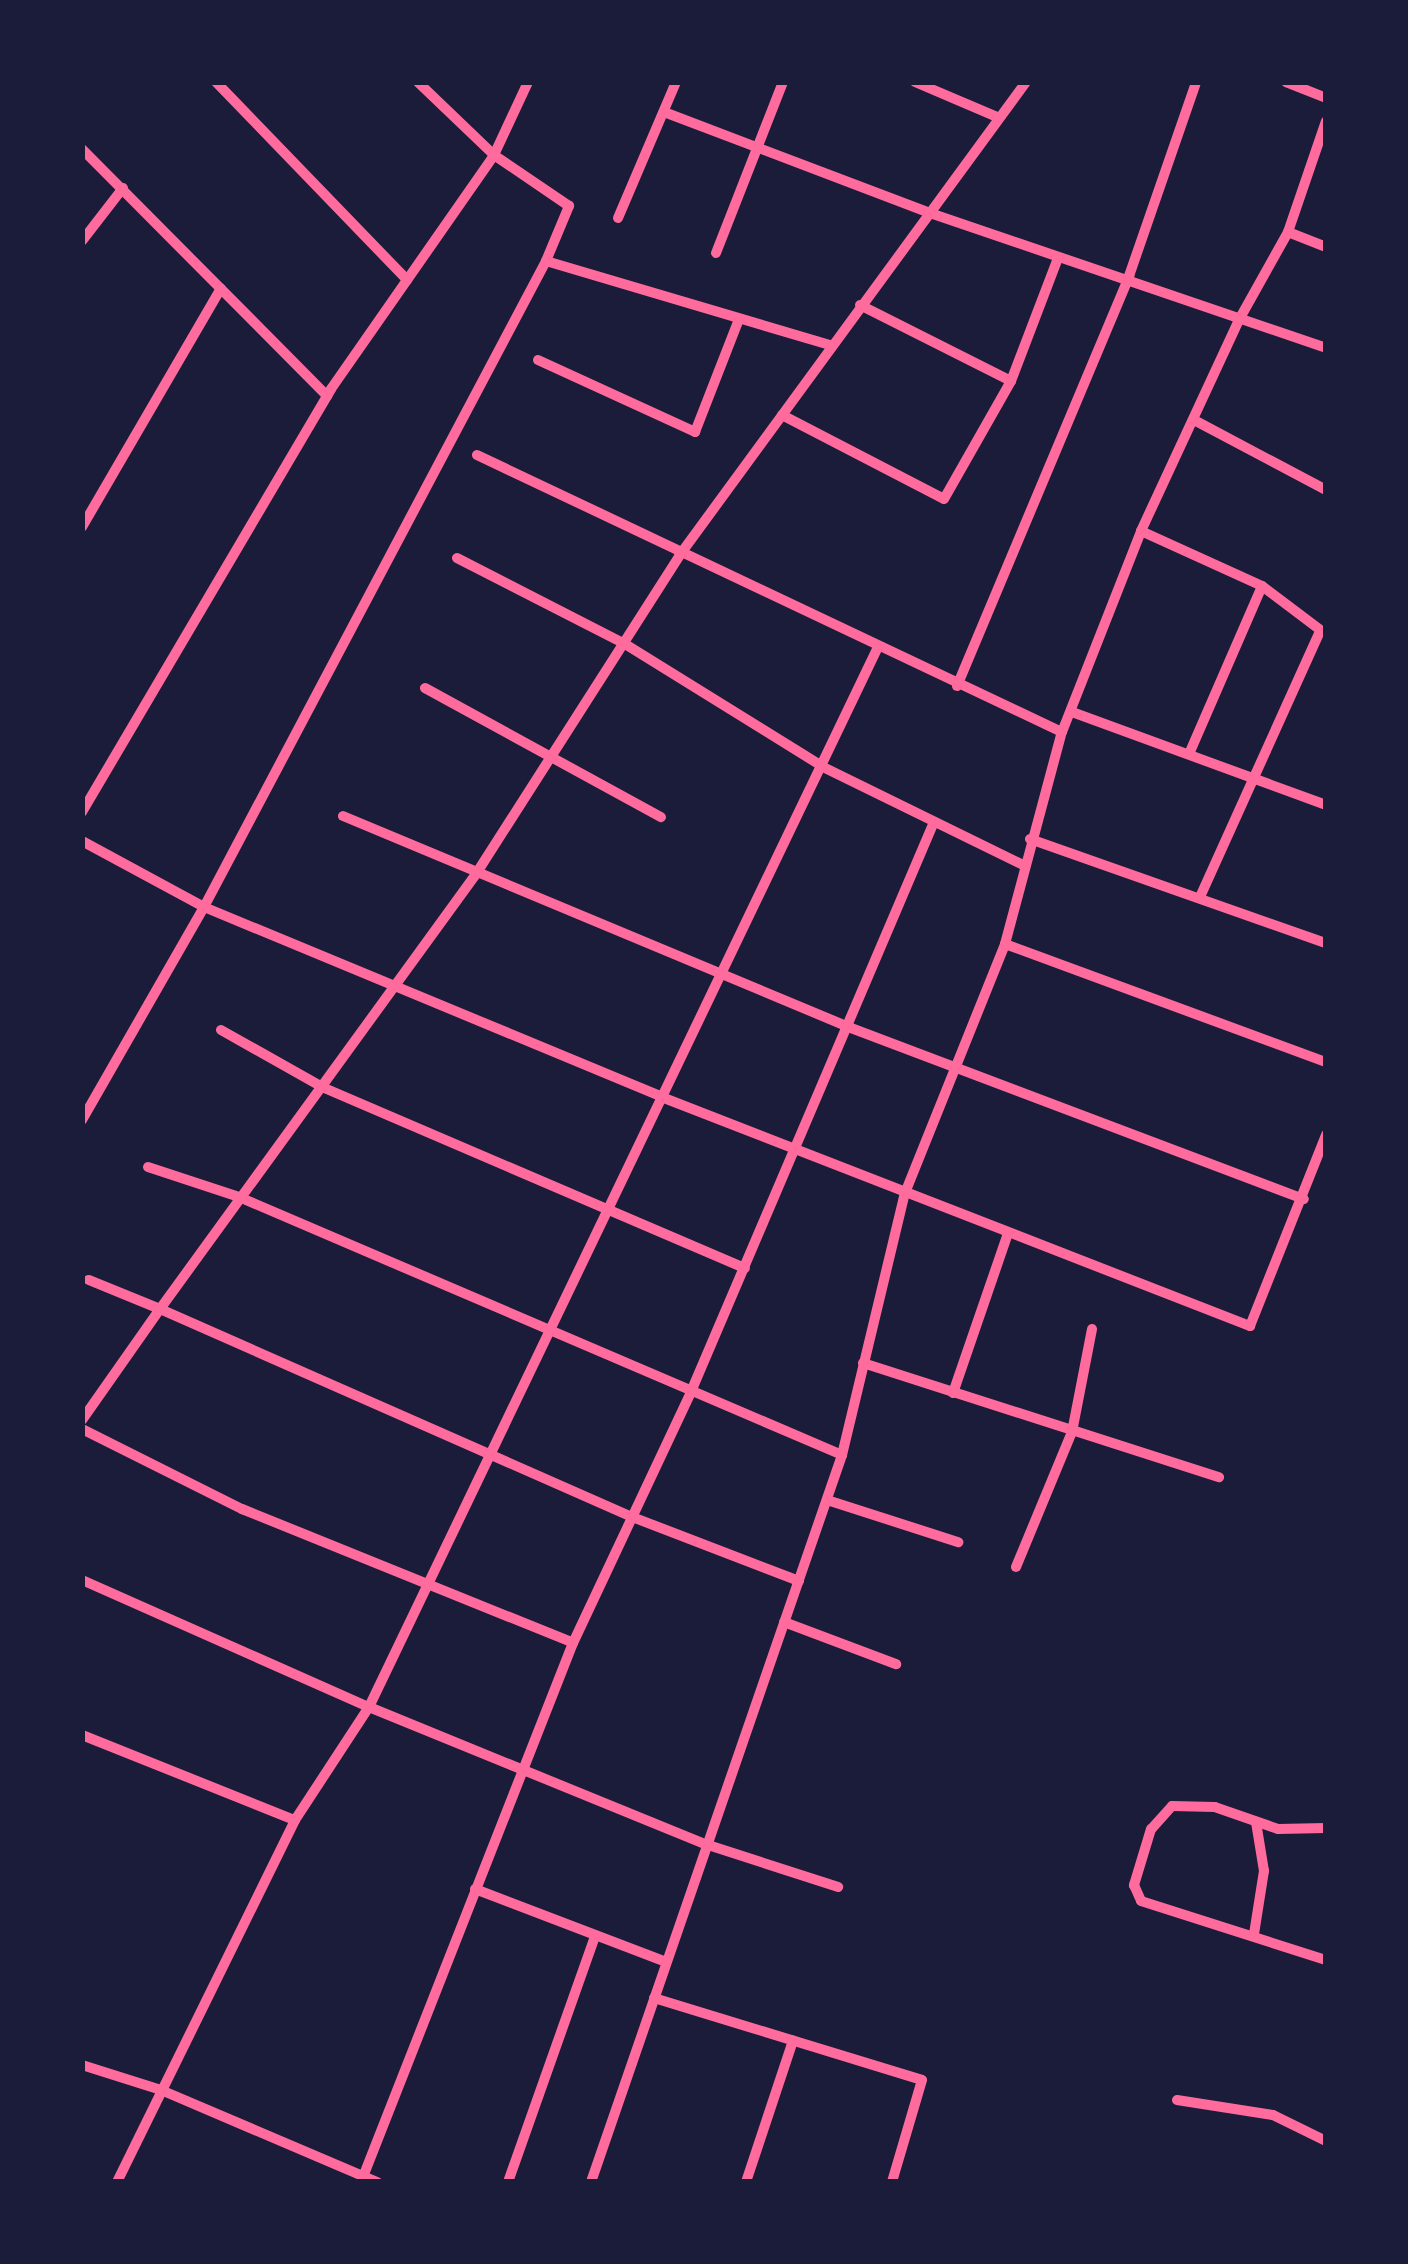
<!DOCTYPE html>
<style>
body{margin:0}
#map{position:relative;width:1408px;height:2264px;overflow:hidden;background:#1b1b3a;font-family:"Exo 2",sans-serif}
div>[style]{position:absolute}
.minor>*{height:10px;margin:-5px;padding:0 5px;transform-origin:5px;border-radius:5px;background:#ff6b9d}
span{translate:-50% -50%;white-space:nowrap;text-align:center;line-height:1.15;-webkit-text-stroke:9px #1b1b3a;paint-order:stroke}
.frame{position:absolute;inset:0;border:85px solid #1b1b3a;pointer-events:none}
</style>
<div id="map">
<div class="minor">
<div style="left:216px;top:82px;width:275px;rotate:46deg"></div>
<div style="left:915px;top:82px;width:89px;rotate:23.1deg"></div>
<div style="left:1286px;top:82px;width:43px;rotate:21.8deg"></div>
<div style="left:664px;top:112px;width:281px;rotate:20.8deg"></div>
<div style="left:927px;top:212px;width:422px;rotate:18.8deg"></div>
<div style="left:82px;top:149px;width:348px;rotate:45.2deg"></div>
<div style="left:618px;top:218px;width:148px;rotate:-66.9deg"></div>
<div style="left:1288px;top:232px;width:41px;rotate:21.5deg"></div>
<div style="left:82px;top:241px;width:67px;rotate:-52.3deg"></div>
<div style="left:716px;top:253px;width:184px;rotate:-68.6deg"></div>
<div style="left:546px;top:261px;width:296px;rotate:16.5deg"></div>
<div style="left:860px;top:305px;width:169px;rotate:26.7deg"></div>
<div style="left:538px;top:360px;width:173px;rotate:24.6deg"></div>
<div style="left:695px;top:432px;width:121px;rotate:-68.7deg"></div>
<div style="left:782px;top:415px;width:182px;rotate:27.4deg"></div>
<div style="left:944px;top:499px;width:136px;rotate:-60.4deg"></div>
<div style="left:1011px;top:381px;width:132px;rotate:-69.1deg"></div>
<div style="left:1194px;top:420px;width:149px;rotate:27.9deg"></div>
<div style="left:477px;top:455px;width:647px;rotate:25.34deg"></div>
<div style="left:82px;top:527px;width:276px;rotate:-59.8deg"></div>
<div style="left:1141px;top:531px;width:133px;rotate:24.4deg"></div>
<div style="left:1262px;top:586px;width:76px;rotate:37deg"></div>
<div style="left:457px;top:558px;width:189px;rotate:27.1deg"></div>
<div style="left:625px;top:644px;width:233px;rotate:31.8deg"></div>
<div style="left:823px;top:767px;width:223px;rotate:26.1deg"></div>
<div style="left:957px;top:686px;width:445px;rotate:-67.2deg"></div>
<div style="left:1129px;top:276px;width:205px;rotate:-70.9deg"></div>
<div style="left:425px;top:688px;width:269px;rotate:28.7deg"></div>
<div style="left:1072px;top:712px;width:270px;rotate:20.1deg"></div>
<div style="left:1189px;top:754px;width:183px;rotate:-66.5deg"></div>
<div style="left:82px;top:812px;width:491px;rotate:-59.5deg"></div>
<div style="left:331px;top:389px;width:285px;rotate:-55.1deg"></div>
<div style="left:494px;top:155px;width:105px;rotate:-136.2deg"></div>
<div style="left:343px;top:816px;width:550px;rotate:22.65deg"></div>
<div style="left:851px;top:1028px;width:484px;rotate:20.7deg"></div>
<div style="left:1030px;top:839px;width:314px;rotate:19.4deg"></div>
<div style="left:82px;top:841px;width:139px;rotate:28.4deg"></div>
<div style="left:204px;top:907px;width:498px;rotate:22.5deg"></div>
<div style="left:664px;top:1098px;width:629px;rotate:21.26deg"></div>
<div style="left:1250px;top:1326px;width:206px;rotate:-68.3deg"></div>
<div style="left:1200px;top:897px;width:292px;rotate:-65.7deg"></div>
<div style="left:1005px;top:944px;width:342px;rotate:20.2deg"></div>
<div style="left:221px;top:1030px;width:116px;rotate:29.4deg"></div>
<div style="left:322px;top:1087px;width:460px;rotate:23.2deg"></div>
<div style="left:82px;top:1120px;width:245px;rotate:-60.2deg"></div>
<div style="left:204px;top:907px;width:731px;rotate:-62.1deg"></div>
<div style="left:546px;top:261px;width:60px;rotate:-67.3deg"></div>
<div style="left:569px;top:206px;width:91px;rotate:-145.8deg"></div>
<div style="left:494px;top:155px;width:81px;rotate:-65deg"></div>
<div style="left:148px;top:1167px;width:96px;rotate:18.2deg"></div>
<div style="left:239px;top:1197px;width:656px;rotate:23.16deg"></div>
<div style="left:863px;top:1363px;width:374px;rotate:17.8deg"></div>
<div style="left:953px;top:1393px;width:169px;rotate:-71deg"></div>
<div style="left:82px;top:1420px;width:136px;rotate:-54.9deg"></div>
<div style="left:160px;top:1309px;width:77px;rotate:-157.8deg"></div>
<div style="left:82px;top:1429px;width:179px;rotate:26.6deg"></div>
<div style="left:242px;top:1509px;width:357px;rotate:22deg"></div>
<div style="left:827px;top:1500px;width:138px;rotate:17.8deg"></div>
<div style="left:1016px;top:1567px;width:146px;rotate:-67.5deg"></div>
<div style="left:1072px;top:1432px;width:105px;rotate:-79deg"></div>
<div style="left:82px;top:1580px;width:314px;rotate:23.9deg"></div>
<div style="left:369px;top:1707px;width:363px;rotate:22.2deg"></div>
<div style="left:705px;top:1844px;width:140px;rotate:17.9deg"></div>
<div style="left:799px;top:1581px;width:179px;rotate:-159deg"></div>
<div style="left:632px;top:1517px;width:516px;rotate:-156.22deg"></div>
<div style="left:160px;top:1309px;width:538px;rotate:-54deg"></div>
<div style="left:476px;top:874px;width:377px;rotate:-57.4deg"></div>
<div style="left:679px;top:556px;width:587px;rotate:-53.79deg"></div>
<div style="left:784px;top:1622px;width:120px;rotate:20.6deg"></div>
<div style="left:82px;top:1735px;width:229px;rotate:21.8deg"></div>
<div style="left:1326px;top:1828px;width:48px;rotate:178.8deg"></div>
<div style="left:1278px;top:1829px;width:67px;rotate:-160.8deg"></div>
<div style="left:1215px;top:1807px;width:43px;rotate:-178.7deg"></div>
<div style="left:1172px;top:1806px;width:31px;rotate:132deg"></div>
<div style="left:1151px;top:1829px;width:59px;rotate:106.9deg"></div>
<div style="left:1134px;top:1885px;width:17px;rotate:66deg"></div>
<div style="left:1141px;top:1901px;width:194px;rotate:17.7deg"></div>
<div style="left:475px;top:1889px;width:204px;rotate:20.9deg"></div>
<div style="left:1254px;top:1934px;width:64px;rotate:-81deg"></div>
<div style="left:1264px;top:1871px;width:50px;rotate:-99.3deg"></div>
<div style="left:654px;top:1998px;width:280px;rotate:17deg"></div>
<div style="left:922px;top:2080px;width:106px;rotate:106.4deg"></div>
<div style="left:82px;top:2065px;width:83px;rotate:17.6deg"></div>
<div style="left:161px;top:2090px;width:235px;rotate:23.1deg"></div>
<div style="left:1177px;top:2100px;width:97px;rotate:8.9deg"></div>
<div style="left:1273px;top:2115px;width:59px;rotate:26.1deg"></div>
<div style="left:117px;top:2182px;width:403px;rotate:-63.8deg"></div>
<div style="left:295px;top:1820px;width:135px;rotate:-56.8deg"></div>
<div style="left:369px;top:1707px;width:1174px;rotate:-64.35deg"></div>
<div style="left:361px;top:2182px;width:579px;rotate:-68.53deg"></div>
<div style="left:573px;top:1643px;width:275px;rotate:-64.8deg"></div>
<div style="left:690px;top:1394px;width:622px;rotate:-66.9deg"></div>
<div style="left:508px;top:2182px;width:258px;rotate:-70.5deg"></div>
<div style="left:591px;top:2182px;width:769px;rotate:-70.95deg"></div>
<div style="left:842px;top:1455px;width:269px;rotate:-76.5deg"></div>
<div style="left:905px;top:1193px;width:268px;rotate:-68.1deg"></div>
<div style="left:1005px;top:944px;width:220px;rotate:-75deg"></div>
<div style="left:1062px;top:732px;width:216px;rotate:-68.5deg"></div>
<div style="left:1141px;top:531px;width:235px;rotate:-65.1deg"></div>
<div style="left:1240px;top:318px;width:98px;rotate:-60.8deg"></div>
<div style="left:1288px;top:232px;width:117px;rotate:-71.1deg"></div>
<div style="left:746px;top:2182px;width:149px;rotate:-71.6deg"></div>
</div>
<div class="frame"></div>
</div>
